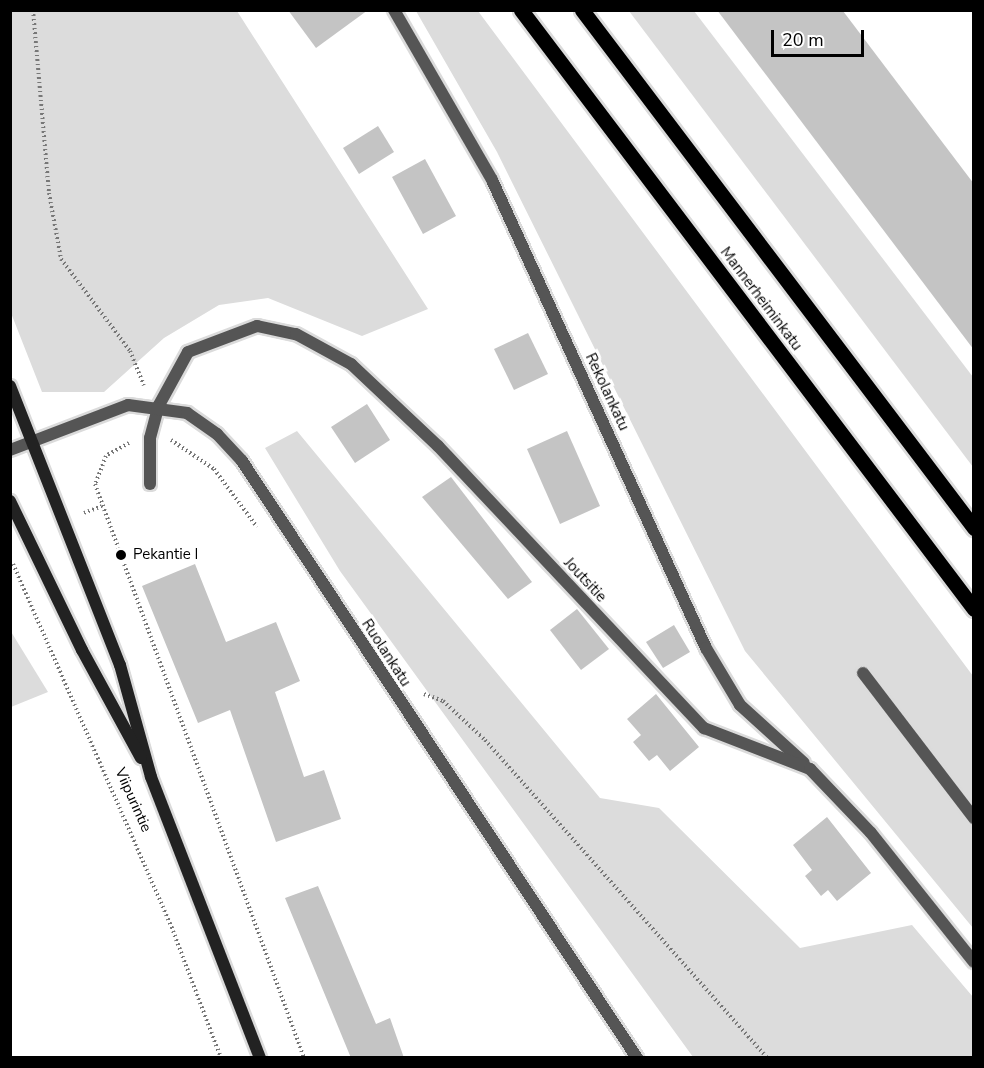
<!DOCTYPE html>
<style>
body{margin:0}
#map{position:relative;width:984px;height:1068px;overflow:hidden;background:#fff;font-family:"Nunito Sans",sans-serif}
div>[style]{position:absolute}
.green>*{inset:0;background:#dcdcdc}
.building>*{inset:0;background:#c4c4c4}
.path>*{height:4px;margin-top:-2px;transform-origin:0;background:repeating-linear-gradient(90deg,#777 0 1.5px,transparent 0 4.5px)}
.roads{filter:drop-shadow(2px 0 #dbdbdb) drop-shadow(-2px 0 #dbdbdb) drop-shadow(0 2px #dbdbdb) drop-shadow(0 -2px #dbdbdb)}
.service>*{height:12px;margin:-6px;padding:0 6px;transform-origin:6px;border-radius:6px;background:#555}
.minor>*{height:12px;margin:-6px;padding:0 6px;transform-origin:6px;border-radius:6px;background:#555}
.secondary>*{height:12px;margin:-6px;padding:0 6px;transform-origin:6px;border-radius:6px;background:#222}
.primary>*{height:15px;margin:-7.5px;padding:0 7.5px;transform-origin:7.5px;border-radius:7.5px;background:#000}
.dots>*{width:16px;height:16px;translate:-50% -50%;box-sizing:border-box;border:3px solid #fff;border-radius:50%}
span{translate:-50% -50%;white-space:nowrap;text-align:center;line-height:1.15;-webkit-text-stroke:6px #fff;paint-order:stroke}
.street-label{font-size:15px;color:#000}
.poi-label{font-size:15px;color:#000}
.left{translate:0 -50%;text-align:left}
.frame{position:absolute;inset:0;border:12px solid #000;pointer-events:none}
.scale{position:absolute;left:771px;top:30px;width:93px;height:27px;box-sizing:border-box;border:3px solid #000;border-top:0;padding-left:8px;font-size:18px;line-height:21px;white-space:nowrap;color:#000;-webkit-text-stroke:4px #fff;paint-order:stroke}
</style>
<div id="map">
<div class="green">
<div style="clip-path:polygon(11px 10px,237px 11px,428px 309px,362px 336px,268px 298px,219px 305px,164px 338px,104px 392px,42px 392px,11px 313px)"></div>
<div style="clip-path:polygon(416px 11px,478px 11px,973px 676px,973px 928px,745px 651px,497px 152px)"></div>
<div style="clip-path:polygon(629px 11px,694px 11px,973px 377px,973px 467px)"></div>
<div style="clip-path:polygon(297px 431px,600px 798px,659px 808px,800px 948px,912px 925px,973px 997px,973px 1057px,693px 1057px,340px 571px,265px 448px)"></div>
<div style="clip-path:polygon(10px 630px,48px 692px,11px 707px,10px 707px)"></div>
</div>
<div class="building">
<div style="clip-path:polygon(288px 10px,368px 10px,316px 48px)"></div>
<div style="clip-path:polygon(717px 10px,843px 11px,974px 184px,974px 350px)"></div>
<div style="clip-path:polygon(378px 126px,394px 152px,359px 174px,343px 148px)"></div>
<div style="clip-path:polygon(425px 159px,456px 216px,423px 234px,392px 177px)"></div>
<div style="clip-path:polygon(528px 333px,548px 374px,514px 390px,494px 349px)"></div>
<div style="clip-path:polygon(367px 404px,390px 440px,355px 463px,331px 427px)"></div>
<div style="clip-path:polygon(567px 431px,600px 506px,560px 524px,527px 449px)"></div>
<div style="clip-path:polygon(451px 477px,532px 582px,508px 599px,422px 497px)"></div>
<div style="clip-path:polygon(195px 564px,226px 642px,276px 622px,300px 681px,275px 692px,304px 777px,324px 770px,341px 819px,276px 842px,230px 710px,198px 723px,142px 586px)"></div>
<div style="clip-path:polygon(577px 609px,609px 649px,581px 670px,550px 630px)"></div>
<div style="clip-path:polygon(674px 625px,690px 652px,663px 668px,646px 642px)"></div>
<div style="clip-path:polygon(656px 694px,699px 747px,670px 771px,657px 755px,649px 761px,633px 742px,641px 735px,627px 719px)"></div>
<div style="clip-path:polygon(827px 817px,871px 873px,837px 901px,828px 890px,821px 896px,805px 876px,812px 870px,793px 845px)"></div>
<div style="clip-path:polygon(318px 886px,376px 1024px,390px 1018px,404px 1058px,351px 1058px,285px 898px)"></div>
</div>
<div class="path">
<div style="left:33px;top:10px;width:184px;rotate:85deg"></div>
<div style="left:49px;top:193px;width:67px;rotate:79.7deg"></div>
<div style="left:61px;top:259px;width:115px;rotate:53.1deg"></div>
<div style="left:130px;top:351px;width:37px;rotate:68deg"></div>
<div style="left:171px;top:440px;width:52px;rotate:34deg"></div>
<div style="left:214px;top:469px;width:72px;rotate:53.4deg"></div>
<div style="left:129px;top:443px;width:26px;rotate:151deg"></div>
<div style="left:106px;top:456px;width:30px;rotate:111deg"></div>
<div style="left:95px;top:484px;width:611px;rotate:69.99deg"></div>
<div style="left:84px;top:513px;width:19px;rotate:-21deg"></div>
<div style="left:13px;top:564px;width:400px;rotate:66.4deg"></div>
<div style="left:173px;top:931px;width:136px;rotate:69.3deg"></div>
<div style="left:424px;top:694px;width:20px;rotate:20deg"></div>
<div style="left:443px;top:701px;width:57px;rotate:42.9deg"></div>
<div style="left:485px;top:740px;width:425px;rotate:48.4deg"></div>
</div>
<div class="roads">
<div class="service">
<div style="left:150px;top:484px;width:46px;rotate:-90deg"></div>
<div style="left:150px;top:438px;width:34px;rotate:-75deg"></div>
<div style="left:863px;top:673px;width:183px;rotate:52.6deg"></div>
</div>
<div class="minor">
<div style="left:394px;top:10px;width:196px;rotate:60deg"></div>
<div style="left:492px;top:180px;width:515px;rotate:65.43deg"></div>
<div style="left:706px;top:648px;width:66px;rotate:59.2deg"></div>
<div style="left:740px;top:705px;width:86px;rotate:42.2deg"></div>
<div style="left:159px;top:405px;width:60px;rotate:-61.3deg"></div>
<div style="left:188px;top:352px;width:74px;rotate:-20.6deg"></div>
<div style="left:257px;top:326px;width:40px;rotate:12deg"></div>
<div style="left:296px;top:334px;width:63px;rotate:28.6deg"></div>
<div style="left:351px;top:364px;width:120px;rotate:43.3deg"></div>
<div style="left:438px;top:446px;width:388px;rotate:46.7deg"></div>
<div style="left:704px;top:728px;width:114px;rotate:21.1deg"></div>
<div style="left:810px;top:769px;width:88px;rotate:46.4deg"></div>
<div style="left:871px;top:833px;width:165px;rotate:51.4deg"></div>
<div style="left:10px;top:450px;width:126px;rotate:-20.9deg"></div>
<div style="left:128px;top:405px;width:60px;rotate:7.7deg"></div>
<div style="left:187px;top:413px;width:37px;rotate:35deg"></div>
<div style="left:217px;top:434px;width:37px;rotate:47deg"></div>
<div style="left:242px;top:461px;width:716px;rotate:56.51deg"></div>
</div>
<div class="secondary">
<div style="left:10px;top:386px;width:300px;rotate:68.5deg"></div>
<div style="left:120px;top:665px;width:116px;rotate:74.5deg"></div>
<div style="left:151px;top:777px;width:301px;rotate:68.8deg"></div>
<div style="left:10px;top:501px;width:165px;rotate:64.2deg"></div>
<div style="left:82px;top:650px;width:123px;rotate:61.4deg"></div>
</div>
<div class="primary">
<div style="left:521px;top:10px;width:751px;rotate:52.9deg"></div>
<div style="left:582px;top:10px;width:650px;rotate:52.88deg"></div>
</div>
</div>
<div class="dots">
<div style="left:121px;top:555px;background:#000"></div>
</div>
<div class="street-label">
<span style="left:761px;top:299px;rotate:53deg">Mannerheiminkatu</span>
<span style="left:607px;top:392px;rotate:65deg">Rekolankatu</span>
<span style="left:585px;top:580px;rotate:47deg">Joutsitie</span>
<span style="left:386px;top:653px;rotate:57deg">Ruolankatu</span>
<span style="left:133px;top:800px;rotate:66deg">Viipurintie</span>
</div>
<div class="poi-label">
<span class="left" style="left:133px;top:555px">Pekantie I</span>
</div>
<div class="frame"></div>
<div class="scale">20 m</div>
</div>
